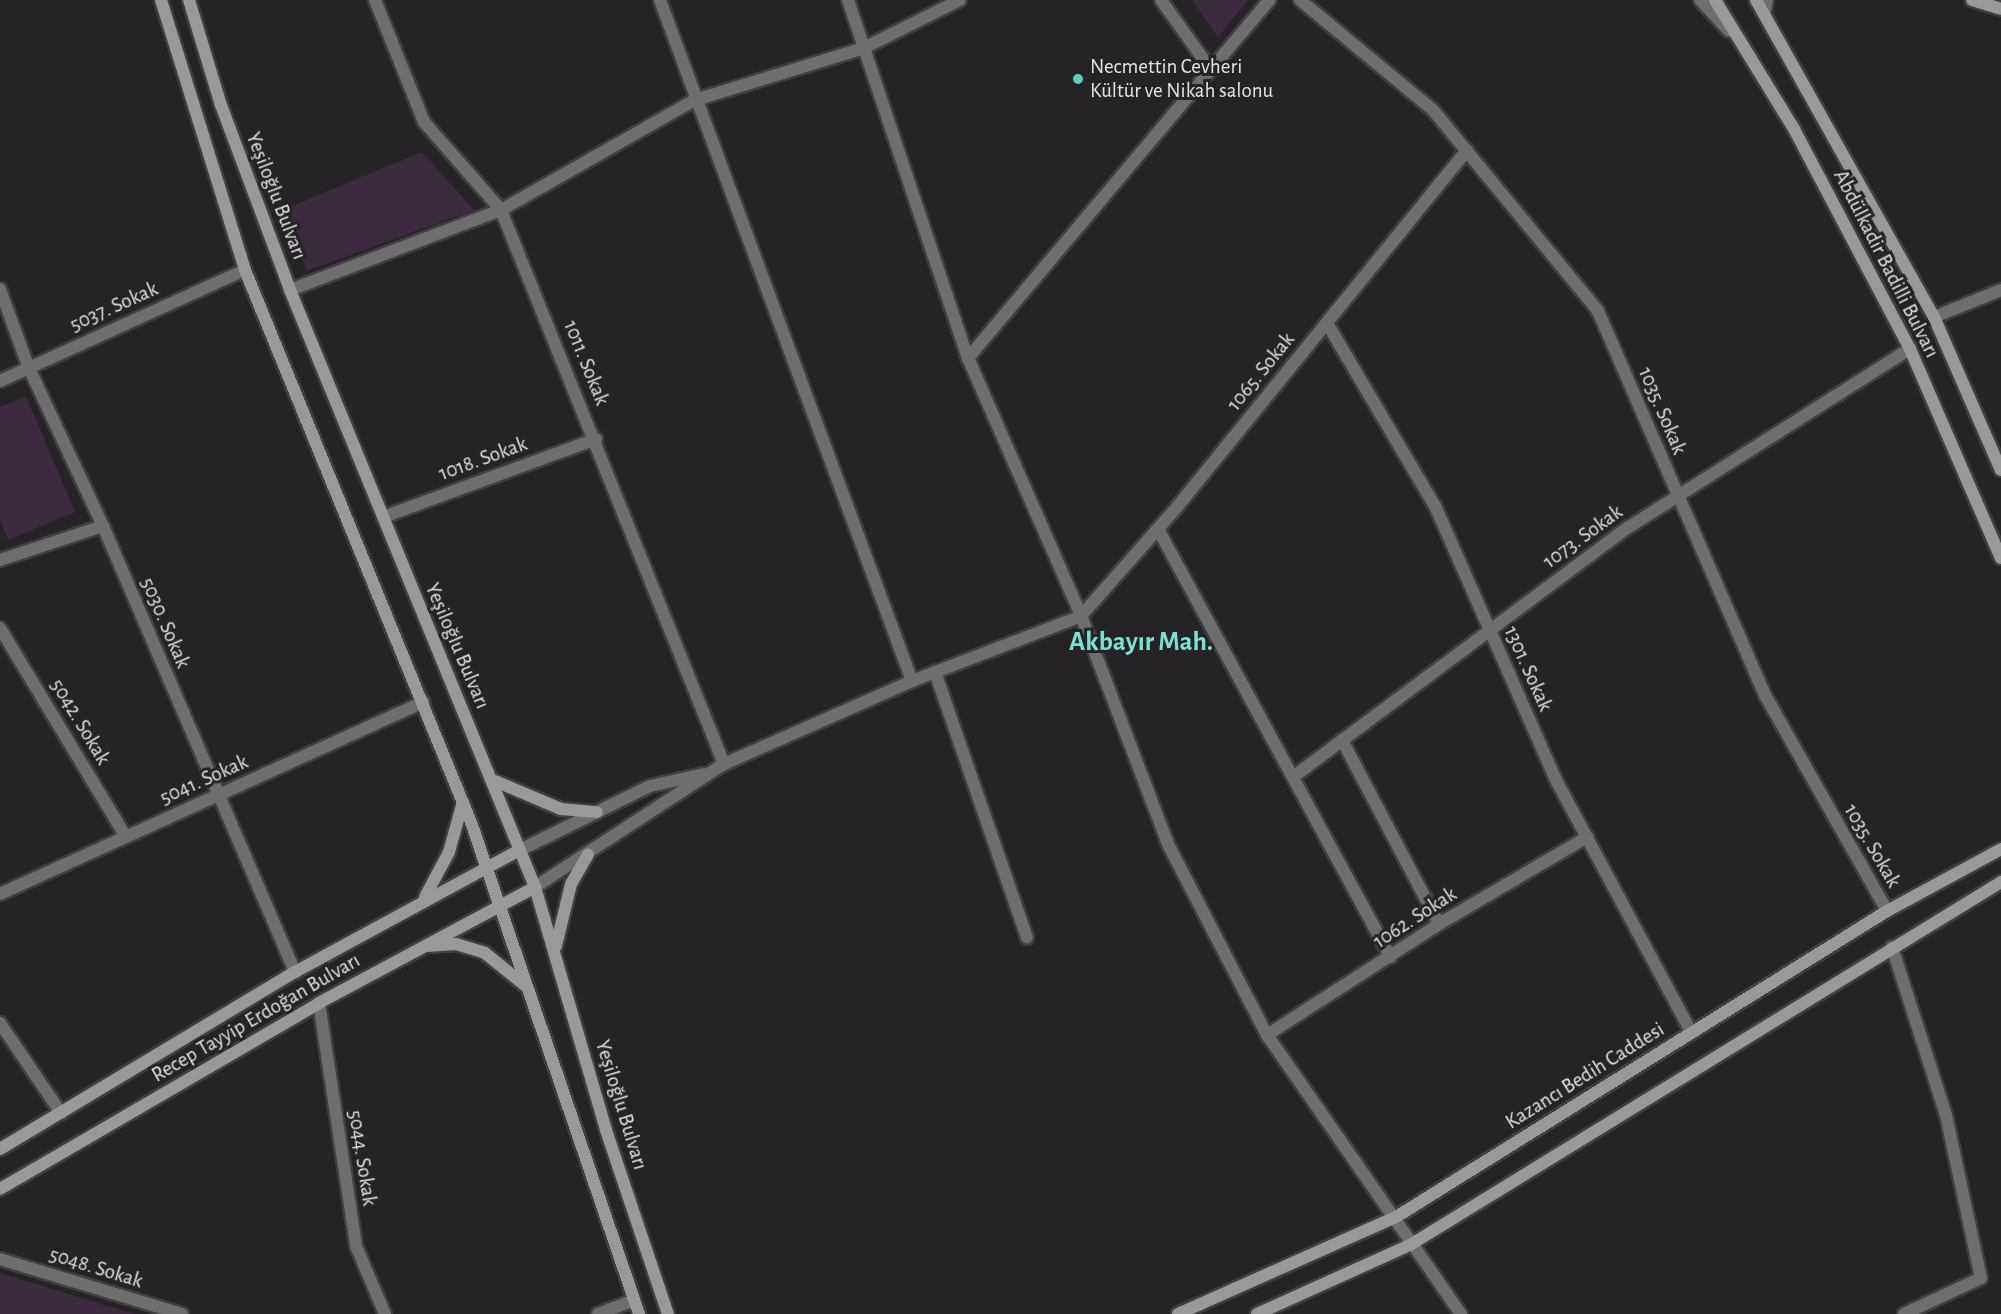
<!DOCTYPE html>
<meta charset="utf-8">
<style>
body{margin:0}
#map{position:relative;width:2001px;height:1314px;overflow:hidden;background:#262326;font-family:"Alegreya Sans",sans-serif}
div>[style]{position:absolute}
.green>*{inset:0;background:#3c2b3e}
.roads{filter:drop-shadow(2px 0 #403e41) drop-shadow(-2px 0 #403e41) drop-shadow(0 2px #403e41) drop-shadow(0 -2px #403e41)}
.minor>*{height:12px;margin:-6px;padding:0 6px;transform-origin:6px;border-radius:6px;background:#6f6e6f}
.tertiary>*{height:12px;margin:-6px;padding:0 6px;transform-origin:6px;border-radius:6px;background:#6f6e6f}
.secondary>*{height:12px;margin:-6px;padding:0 6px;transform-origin:6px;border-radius:6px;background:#9a989a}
.dots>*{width:16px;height:16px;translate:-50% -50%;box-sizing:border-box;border:3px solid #262326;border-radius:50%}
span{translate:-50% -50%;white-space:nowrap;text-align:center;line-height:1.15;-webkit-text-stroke:6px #262326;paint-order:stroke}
.poi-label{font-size:21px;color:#e3e2e4}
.left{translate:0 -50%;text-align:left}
.street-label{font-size:21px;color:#e3e2e4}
.district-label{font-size:27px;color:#7ae1d0;font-weight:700}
</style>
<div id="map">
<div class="green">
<div style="clip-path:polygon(1192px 0,1248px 0,1218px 37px)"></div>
<div style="clip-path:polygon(422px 152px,474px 210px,307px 271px,282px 210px)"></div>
<div style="clip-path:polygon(26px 396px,75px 512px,8px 540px,0 520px,0 407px)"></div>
<div style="clip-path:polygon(0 1273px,134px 1314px,0 1314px)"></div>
</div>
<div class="roads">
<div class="minor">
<div style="left:375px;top:0;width:131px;rotate:68.1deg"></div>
<div style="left:424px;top:122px;width:117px;rotate:48.8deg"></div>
<div style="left:501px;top:210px;width:597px;rotate:68.07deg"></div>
<div style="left:660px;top:0;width:726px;rotate:69.69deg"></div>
<div style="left:848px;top:0;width:378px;rotate:71.5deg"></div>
<div style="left:968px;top:358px;width:282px;rotate:66.3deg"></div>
<div style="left:1081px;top:616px;width:246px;rotate:69.1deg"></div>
<div style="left:1169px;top:846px;width:213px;rotate:62.6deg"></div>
<div style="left:1267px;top:1035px;width:340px;rotate:55.2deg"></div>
<div style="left:1161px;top:0;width:82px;rotate:54.4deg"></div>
<div style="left:1300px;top:0;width:173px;rotate:39.6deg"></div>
<div style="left:1433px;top:110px;width:260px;rotate:50.6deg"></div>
<div style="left:1598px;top:311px;width:419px;rotate:66.5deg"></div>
<div style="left:1765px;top:695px;width:248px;rotate:60.5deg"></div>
<div style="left:0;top:289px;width:82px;rotate:70deg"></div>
<div style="left:28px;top:366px;width:177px;rotate:64.9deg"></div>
<div style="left:103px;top:526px;width:486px;rotate:66.7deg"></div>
<div style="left:290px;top:290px;width:226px;rotate:-20.8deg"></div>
<div style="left:501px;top:210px;width:223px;rotate:-29.6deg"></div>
<div style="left:695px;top:100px;width:177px;rotate:-17.1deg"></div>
<div style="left:864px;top:48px;width:107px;rotate:-26.6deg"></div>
<div style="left:1934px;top:317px;width:72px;rotate:-21.9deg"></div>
<div style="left:1327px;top:323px;width:215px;rotate:59.5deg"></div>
<div style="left:1436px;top:508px;width:295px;rotate:66.2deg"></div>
<div style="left:1555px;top:778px;width:289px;rotate:61.8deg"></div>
<div style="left:968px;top:358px;width:468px;rotate:-49.9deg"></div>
<div style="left:0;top:381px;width:269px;rotate:-24.4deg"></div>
<div style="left:383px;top:517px;width:227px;rotate:-20.1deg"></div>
<div style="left:1158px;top:529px;width:487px;rotate:61.5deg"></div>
<div style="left:0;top:560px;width:108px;rotate:-18.3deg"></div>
<div style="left:0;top:628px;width:244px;rotate:58.9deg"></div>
<div style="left:935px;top:672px;width:281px;rotate:70.9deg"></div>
<div style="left:1342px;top:740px;width:208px;rotate:62.2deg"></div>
<div style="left:1293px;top:777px;width:419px;rotate:-36.7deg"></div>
<div style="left:1629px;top:527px;width:333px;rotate:-32.4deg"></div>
<div style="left:520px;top:850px;width:145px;rotate:-26.2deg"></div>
<div style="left:650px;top:786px;width:55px;rotate:-12.5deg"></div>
<div style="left:535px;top:887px;width:225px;rotate:-33.1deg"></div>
<div style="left:724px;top:764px;width:206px;rotate:-23.8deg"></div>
<div style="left:912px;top:681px;width:181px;rotate:-21deg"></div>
<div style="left:1081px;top:616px;width:145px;rotate:-48.6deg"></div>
<div style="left:1177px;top:507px;width:460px;rotate:-50.9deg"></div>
<div style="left:0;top:894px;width:465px;rotate:-24.4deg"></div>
<div style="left:1892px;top:947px;width:176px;rotate:72.2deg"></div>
<div style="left:1946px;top:1115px;width:167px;rotate:77.9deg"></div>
<div style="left:1981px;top:1278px;width:85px;rotate:154.9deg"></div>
<div style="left:319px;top:1003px;width:246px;rotate:81.3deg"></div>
<div style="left:356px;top:1246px;width:74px;rotate:66.9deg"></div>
<div style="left:0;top:1023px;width:109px;rotate:55.9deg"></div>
<div style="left:1267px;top:1035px;width:205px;rotate:-32.8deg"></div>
<div style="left:1439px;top:924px;width:172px;rotate:-30.4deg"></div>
<div style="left:0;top:1259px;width:190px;rotate:16.8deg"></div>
<div style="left:598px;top:1314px;width:39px;rotate:-21deg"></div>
</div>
<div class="tertiary">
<div style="left:1700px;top:0;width:42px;rotate:46.9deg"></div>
<div style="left:1764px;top:14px;width:14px;rotate:-78deg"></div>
</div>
<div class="secondary">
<div style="left:161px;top:0;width:283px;rotate:72.7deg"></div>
<div style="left:245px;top:270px;width:600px;rotate:67.75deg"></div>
<div style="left:472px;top:825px;width:517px;rotate:71.14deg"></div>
<div style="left:189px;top:0;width:110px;rotate:73.1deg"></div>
<div style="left:221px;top:105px;width:197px;rotate:69.5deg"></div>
<div style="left:290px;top:290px;width:645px;rotate:67.69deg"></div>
<div style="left:535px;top:887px;width:253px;rotate:73.7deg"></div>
<div style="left:606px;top:1130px;width:194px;rotate:71.4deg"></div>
<div style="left:1715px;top:0;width:151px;rotate:58.5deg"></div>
<div style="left:1794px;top:129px;width:249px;rotate:62.2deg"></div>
<div style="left:1910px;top:349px;width:228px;rotate:66.5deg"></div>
<div style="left:1756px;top:0;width:364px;rotate:60.7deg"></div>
<div style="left:1934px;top:317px;width:167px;rotate:66.4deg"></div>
<div style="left:1972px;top:0;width:30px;rotate:17deg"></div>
<div style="left:495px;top:781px;width:72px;rotate:23deg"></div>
<div style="left:561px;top:809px;width:36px;rotate:5deg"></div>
<div style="left:425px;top:897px;width:51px;rotate:-61.9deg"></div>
<div style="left:449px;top:852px;width:52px;rotate:-74.4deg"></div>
<div style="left:427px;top:946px;width:29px;rotate:-4deg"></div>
<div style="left:456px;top:944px;width:30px;rotate:17deg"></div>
<div style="left:485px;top:953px;width:55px;rotate:39.1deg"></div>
<div style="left:556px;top:946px;width:64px;rotate:-76.4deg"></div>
<div style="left:571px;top:884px;width:34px;rotate:-60deg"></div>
<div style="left:0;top:1149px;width:344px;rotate:-31deg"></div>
<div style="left:295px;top:972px;width:256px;rotate:-28.5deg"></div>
<div style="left:0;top:1189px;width:369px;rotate:-30.2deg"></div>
<div style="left:319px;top:1003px;width:245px;rotate:-28.2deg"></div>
<div style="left:1178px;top:1314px;width:239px;rotate:-24deg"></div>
<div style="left:1396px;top:1217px;width:579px;rotate:-31.93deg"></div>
<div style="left:1887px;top:911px;width:130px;rotate:-28.5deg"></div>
<div style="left:1257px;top:1314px;width:168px;rotate:-24.3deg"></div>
<div style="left:1410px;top:1245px;width:694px;rotate:-31.56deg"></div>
</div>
</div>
<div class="dots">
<div style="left:1078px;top:79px;background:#5acebd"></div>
</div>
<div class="poi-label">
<span class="left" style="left:1090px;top:79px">Necmettin Cevheri<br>Kültür ve Nikah salonu</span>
</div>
<div class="street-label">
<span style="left:276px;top:196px;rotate:69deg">Yeşiloğlu Bulvarı</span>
<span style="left:1886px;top:264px;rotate:63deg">Abdülkadir Badilli Bulvarı</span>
<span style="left:114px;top:307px;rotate:-24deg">5037. Sokak</span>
<span style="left:586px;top:363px;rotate:68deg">1011. Sokak</span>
<span style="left:1261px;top:372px;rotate:-51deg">1065. Sokak</span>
<span style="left:1662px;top:411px;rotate:67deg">1035. Sokak</span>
<span style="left:483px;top:459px;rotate:-20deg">1018. Sokak</span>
<span style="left:1583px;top:537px;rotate:-36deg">1073. Sokak</span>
<span style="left:165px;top:623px;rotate:67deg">5030. Sokak</span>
<span style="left:457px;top:646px;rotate:67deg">Yeşiloğlu Bulvarı</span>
<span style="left:1528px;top:669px;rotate:66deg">1301. Sokak</span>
<span style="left:80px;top:722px;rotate:59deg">5042. Sokak</span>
<span style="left:204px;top:780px;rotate:-24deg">5041. Sokak</span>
<span style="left:1872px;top:846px;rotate:60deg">1035. Sokak</span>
<span style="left:1415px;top:918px;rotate:-33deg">1062. Sokak</span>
<span style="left:256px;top:1018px;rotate:-30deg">Recep Tayyip Erdoğan Bulvarı</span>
<span style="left:1585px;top:1076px;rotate:-32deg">Kazancı Bedih Caddesi</span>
<span style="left:621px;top:1105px;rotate:73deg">Yeşiloğlu Bulvarı</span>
<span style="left:362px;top:1158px;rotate:81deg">5044. Sokak</span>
<span style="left:96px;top:1268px;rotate:17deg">5048. Sokak</span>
</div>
<div class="district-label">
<span style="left:1141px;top:642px">Akbayır Mah.</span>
</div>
</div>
